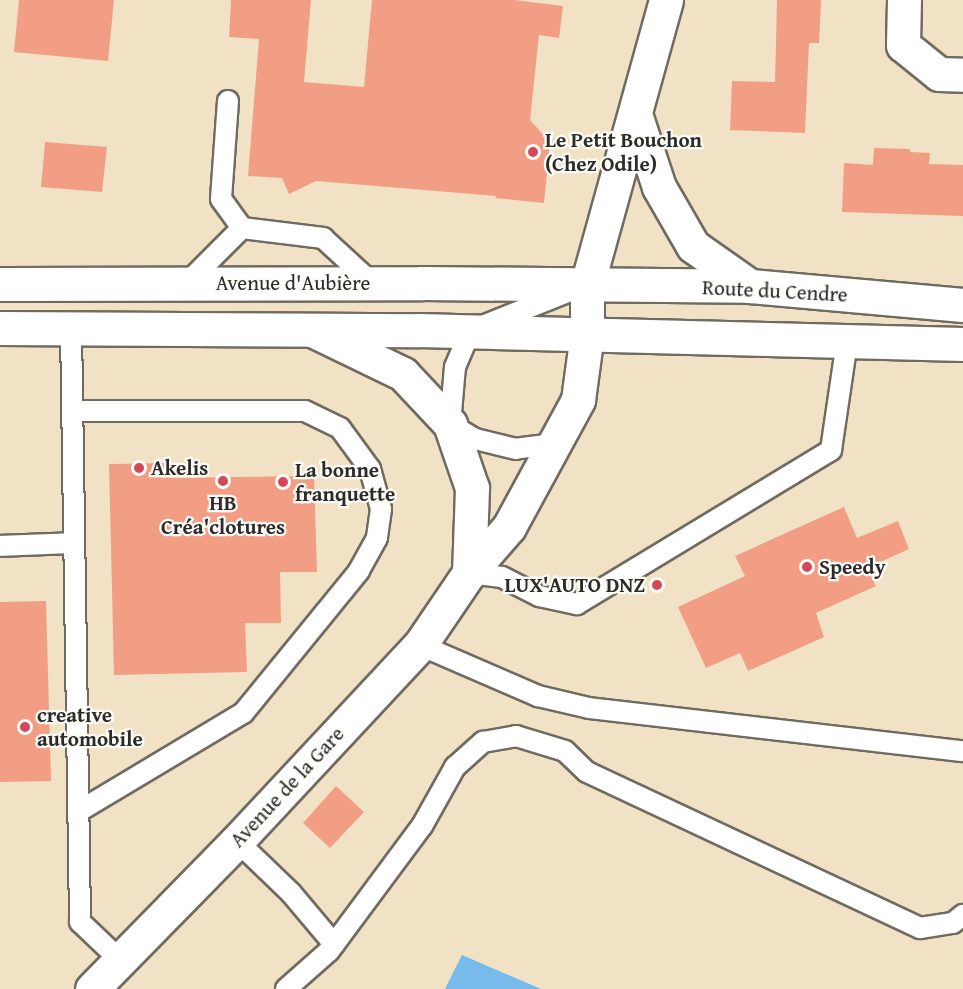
<!DOCTYPE html>
<meta charset="utf-8">
<style>
body{margin:0}
#map{position:relative;width:963px;height:989px;overflow:hidden;background:#f1e2c5;font-family:"Gentium Book Plus",serif}
div>[style]{position:absolute}
.water>*{inset:0;background:#77bbed}
.building>*{inset:0;background:#f29e85}
.roads{filter:drop-shadow(2px 0 #706b61) drop-shadow(-2px 0 #706b61) drop-shadow(0 2px #706b61) drop-shadow(0 -2px #706b61)}
.service>*{height:20px;margin:-10px;padding:0 10px;transform-origin:10px;border-radius:10px;background:#fff}
.minor>*{height:33px;margin:-16.5px;padding:0 16.5px;transform-origin:16.5px;border-radius:16.5px;background:#fff}
.tertiary>*{height:33px;margin:-16.5px;padding:0 16.5px;transform-origin:16.5px;border-radius:16.5px;background:#fff}
.secondary>*{height:33px;margin:-16.5px;padding:0 16.5px;transform-origin:16.5px;border-radius:16.5px;background:#fff}
.dots>*{width:16px;height:16px;translate:-50% -50%;box-sizing:border-box;border:3px solid #fdfcf7;border-radius:50%}
span{translate:-50% -50%;white-space:nowrap;text-align:center;line-height:1.15;-webkit-text-stroke:4.5px #fdfcf7;paint-order:stroke}
.poi-label{font-size:21px;color:#2b2b2b;font-weight:700}
.left{translate:0 -50%;text-align:left}
.right{translate:-100% -50%;text-align:right}
.street-label{font-size:21px;color:#2b2b2b}
</style>
<div id="map">
<div class="water">
<div style="clip-path:polygon(462px 955px,541px 989px,445px 989px)"></div>
</div>
<div class="building">
<div style="clip-path:polygon(19px 0,114px 0,108px 61px,14px 52px)"></div>
<div style="clip-path:polygon(231px 0,311px 0,304px 82px,364px 87px,372px 0,514px 0,563px 6px,559px 38px,539px 35px,530px 120px,550px 142px,544px 203px,495px 198px,496px 196px,316px 181px,289px 194px,282px 178px,248px 176px,259px 39px,229px 37px)"></div>
<div style="clip-path:polygon(777px 0,821px 0,819px 43px,809px 43px,805px 133px,730px 130px,732px 81px,775px 82px)"></div>
<div style="clip-path:polygon(45px 142px,107px 147px,102px 192px,41px 187px)"></div>
<div style="clip-path:polygon(874px 148px,910px 149px,910px 152px,930px 153px,929px 164px,963px 165px,963px 216px,842px 212px,844px 163px,873px 165px)"></div>
<div style="clip-path:polygon(169px 463px,169px 478px,314px 476px,317px 572px,280px 572px,281px 623px,245px 623px,247px 672px,114px 675px,109px 464px)"></div>
<div style="clip-path:polygon(844px 507px,857px 538px,898px 521px,909px 549px,867px 568px,876px 586px,816px 613px,824px 637px,748px 671px,740px 653px,706px 668px,678px 607px,745px 576px,735px 556px)"></div>
<div style="clip-path:polygon(46px 601px,51px 781px,0 782px,0 602px)"></div>
<div style="clip-path:polygon(336px 786px,364px 812px,330px 848px,303px 823px)"></div>
</div>
<div class="roads">
<div class="service">
<div style="left:228px;top:101px;width:98px;rotate:94.1deg"></div>
<div style="left:221px;top:199px;width:36px;rotate:54deg"></div>
<div style="left:186px;top:284px;width:79px;rotate:-45deg"></div>
<div style="left:242px;top:228px;width:82px;rotate:7deg"></div>
<div style="left:323px;top:238px;width:67px;rotate:42.6deg"></div>
<div style="left:71px;top:327px;width:595px;rotate:89.13deg"></div>
<div style="left:80px;top:922px;width:55px;rotate:43.5deg"></div>
<div style="left:72px;top:411px;width:233px"></div>
<div style="left:305px;top:411px;width:39px;rotate:26deg"></div>
<div style="left:340px;top:428px;width:51px;rotate:53.8deg"></div>
<div style="left:370px;top:469px;width:41px;rotate:74.6deg"></div>
<div style="left:381px;top:509px;width:29px;rotate:98deg"></div>
<div style="left:377px;top:538px;width:38px;rotate:119deg"></div>
<div style="left:359px;top:571px;width:183px;rotate:129.2deg"></div>
<div style="left:243px;top:713px;width:191px;rotate:149.1deg"></div>
<div style="left:554px;top:444px;width:38px;rotate:173deg"></div>
<div style="left:516px;top:449px;width:42px;rotate:-166.3deg"></div>
<div style="left:475px;top:439px;width:29px;rotate:-149deg"></div>
<div style="left:450px;top:424px;width:57px;rotate:-85deg"></div>
<div style="left:455px;top:367px;width:39px;rotate:-67deg"></div>
<div style="left:470px;top:331px;width:108px;rotate:-21.8deg"></div>
<div style="left:0;top:546px;width:74px;rotate:-2.3deg"></div>
<div style="left:469px;top:573px;width:33px;rotate:7deg"></div>
<div style="left:502px;top:577px;width:42px;rotate:27.2deg"></div>
<div style="left:539px;top:596px;width:39px;rotate:12deg"></div>
<div style="left:577px;top:604px;width:297px;rotate:-31.2deg"></div>
<div style="left:831px;top:450px;width:110px;rotate:-81.6deg"></div>
<div style="left:420px;top:645px;width:129px;rotate:23.4deg"></div>
<div style="left:538px;top:696px;width:52px;rotate:13.2deg"></div>
<div style="left:589px;top:708px;width:376px;rotate:6.6deg"></div>
<div style="left:237px;top:841px;width:75px;rotate:43.9deg"></div>
<div style="left:291px;top:893px;width:67px;rotate:49.9deg"></div>
<div style="left:286px;top:989px;width:57px;rotate:-41.5deg"></div>
<div style="left:329px;top:951px;width:156px;rotate:-53.4deg"></div>
<div style="left:422px;top:826px;width:68px;rotate:-60.8deg"></div>
<div style="left:455px;top:767px;width:38px;rotate:-42deg"></div>
<div style="left:483px;top:742px;width:34px;rotate:-10deg"></div>
<div style="left:516px;top:736px;width:51px;rotate:17deg"></div>
<div style="left:565px;top:751px;width:30px;rotate:44deg"></div>
<div style="left:587px;top:772px;width:368px;rotate:25.1deg"></div>
<div style="left:920px;top:928px;width:33px;rotate:-9deg"></div>
<div style="left:953px;top:923px;width:13px;rotate:-39deg"></div>
</div>
<div class="minor">
<div style="left:904px;top:0;width:45px;rotate:91.3deg"></div>
<div style="left:903px;top:45px;width:46px;rotate:38.9deg"></div>
<div style="left:939px;top:74px;width:24px;rotate:2deg"></div>
<div style="left:312px;top:330px;width:101px;rotate:25.8deg"></div>
<div style="left:403px;top:374px;width:69px;rotate:46.8deg"></div>
<div style="left:450px;top:424px;width:68px;rotate:71deg"></div>
<div style="left:472px;top:488px;width:85px;rotate:92deg"></div>
<div style="left:92px;top:989px;width:207px;rotate:-45.6deg"></div>
<div style="left:237px;top:841px;width:268px;rotate:-47deg"></div>
<div style="left:420px;top:645px;width:87px;rotate:-55.8deg"></div>
<div style="left:469px;top:573px;width:61px;rotate:-49deg"></div>
<div style="left:509px;top:527px;width:145px;rotate:-61.5deg"></div>
<div style="left:578px;top:400px;width:68px;rotate:-82.3deg"></div>
</div>
<div class="tertiary">
<div style="left:636px;top:117px;width:74px;rotate:71.8deg"></div>
<div style="left:659px;top:187px;width:68px;rotate:60deg"></div>
<div style="left:693px;top:246px;width:70px;rotate:35.1deg"></div>
<div style="left:587px;top:333px;width:48px;rotate:-90deg"></div>
<div style="left:587px;top:285px;width:296px;rotate:-74.5deg"></div>
</div>
<div class="secondary">
<div style="left:0;top:284px;width:422px;rotate:-0.1deg"></div>
<div style="left:422px;top:283px;width:328px;rotate:0.5deg"></div>
<div style="left:750px;top:286px;width:214px;rotate:5.1deg"></div>
<div style="left:0;top:328px;width:419px;rotate:0.3deg"></div>
<div style="left:419px;top:330px;width:544px;rotate:1.47deg"></div>
</div>
</div>
<div class="dots">
<div style="left:533px;top:152px;background:#d1495b"></div>
<div style="left:139px;top:468px;background:#d1495b"></div>
<div style="left:223px;top:481px;background:#d1495b"></div>
<div style="left:283px;top:482px;background:#d1495b"></div>
<div style="left:807px;top:567px;background:#d1495b"></div>
<div style="left:657px;top:585px;background:#d1495b"></div>
<div style="left:25px;top:727px;background:#d1495b"></div>
</div>
<div class="poi-label">
<span class="left" style="left:545px;top:152px">Le Petit Bouchon<br>(Chez Odile)</span>
<span class="left" style="left:151px;top:468px">Akelis</span>
<span class="left" style="left:295px;top:482px">La bonne<br>franquette</span>
<span style="left:223px;top:515px">HB<br>Créa'clotures</span>
<span class="left" style="left:819px;top:567px">Speedy</span>
<span class="right" style="left:645px;top:585px">LUX'AUTO DNZ</span>
<span class="left" style="left:37px;top:727px">creative<br>automobile</span>
</div>
<div class="street-label">
<span style="left:293px;top:283px">Avenue d'Aubière</span>
<span style="left:775px;top:291px;rotate:3deg">Route du Cendre</span>
<span style="left:287px;top:787px;rotate:-47deg">Avenue de la Gare</span>
</div>
</div>
